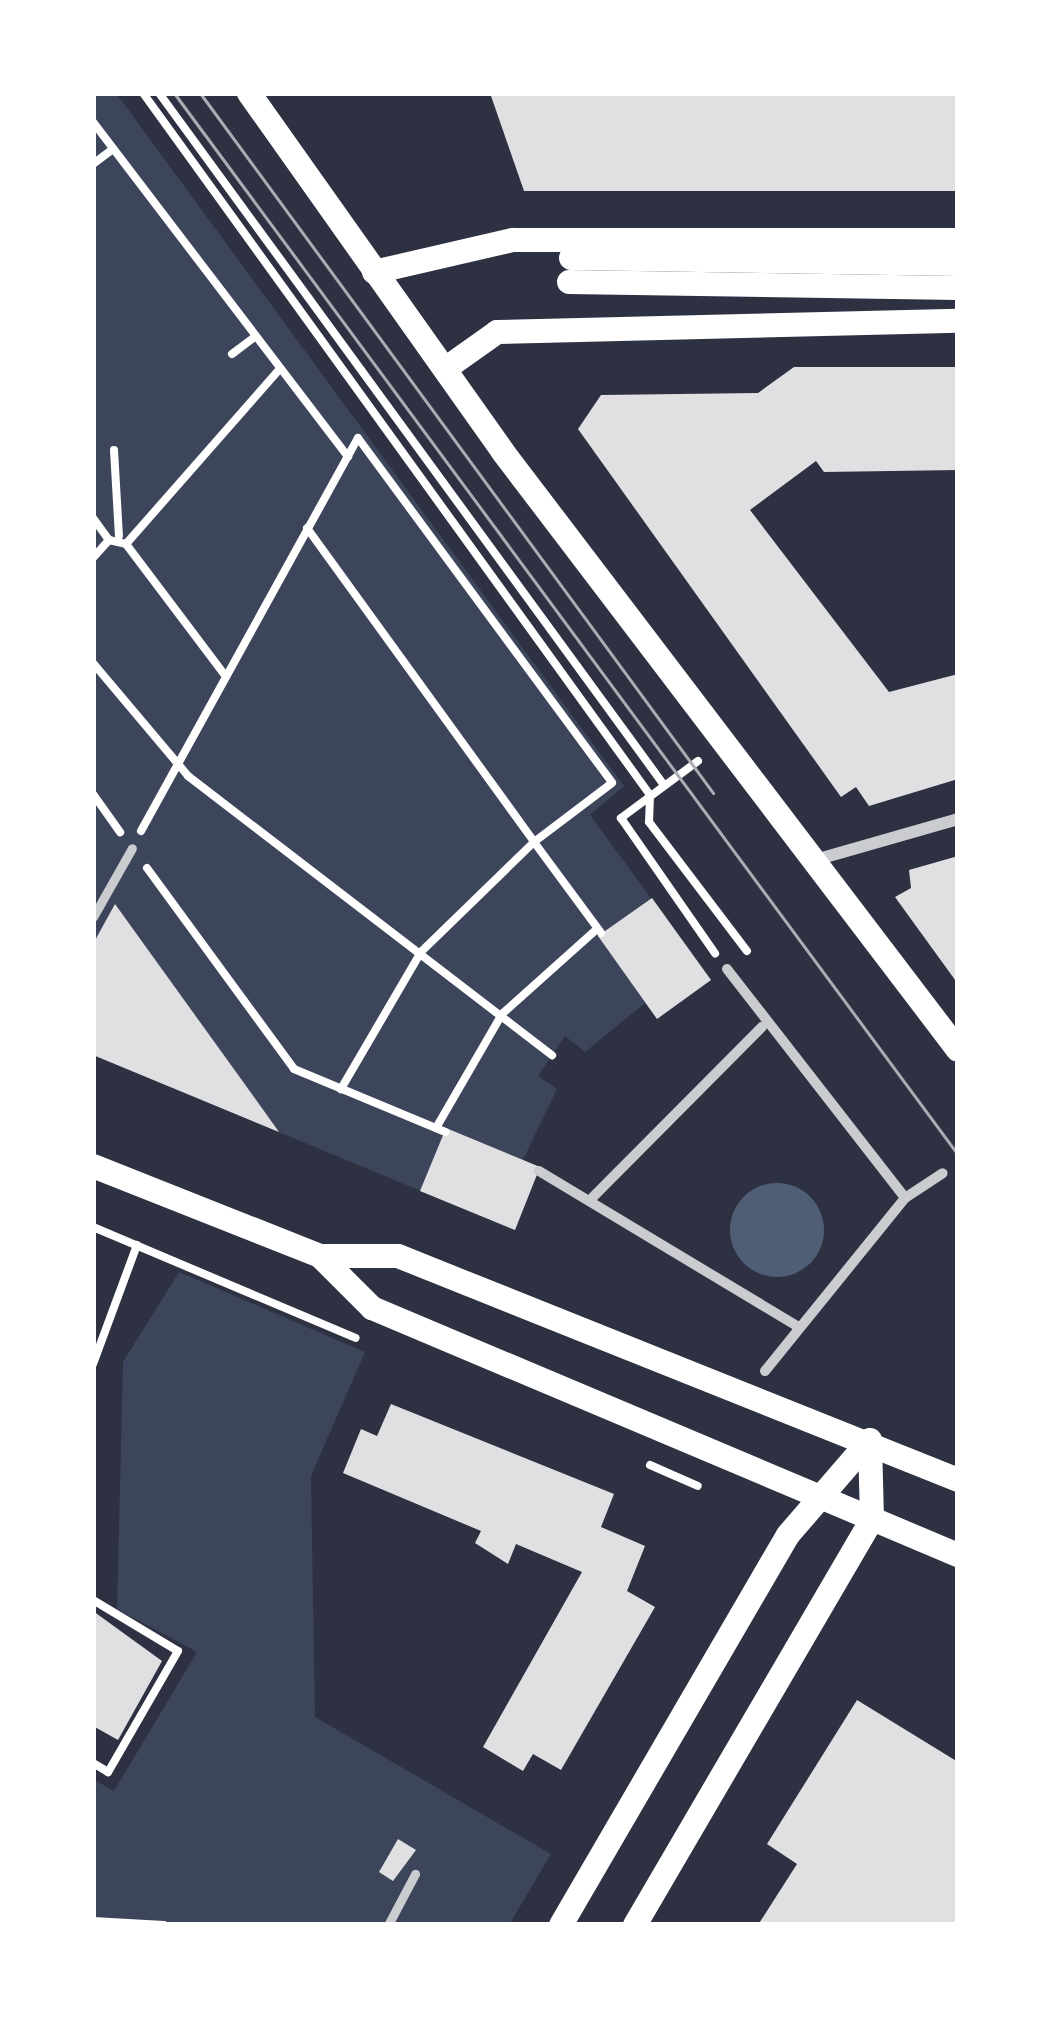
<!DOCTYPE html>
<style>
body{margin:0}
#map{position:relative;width:1051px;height:2018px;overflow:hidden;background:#2d3142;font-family:"DM Sans",sans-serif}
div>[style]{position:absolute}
.green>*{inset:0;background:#3c4559}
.water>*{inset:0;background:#4f5d75}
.round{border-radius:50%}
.building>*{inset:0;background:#e0e0e3}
.path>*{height:8px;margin:-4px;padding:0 4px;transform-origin:4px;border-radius:4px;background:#fff}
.service>*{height:9px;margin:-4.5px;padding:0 4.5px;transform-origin:4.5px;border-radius:4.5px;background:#caccd0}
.pedestrian>*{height:10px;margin:-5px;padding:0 5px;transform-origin:5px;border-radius:5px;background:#caccd0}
.minor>*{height:12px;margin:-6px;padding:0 6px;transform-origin:6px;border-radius:6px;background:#caccd0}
.secondary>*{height:24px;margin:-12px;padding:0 12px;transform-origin:12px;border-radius:12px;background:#fff}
.tram>*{height:3px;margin:-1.5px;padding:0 1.5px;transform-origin:1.5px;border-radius:1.5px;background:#abadb3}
span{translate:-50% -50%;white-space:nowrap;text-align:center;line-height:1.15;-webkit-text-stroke:9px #fff;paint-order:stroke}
.frame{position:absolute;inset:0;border:96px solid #fff;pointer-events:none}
</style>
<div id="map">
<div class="green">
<div style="clip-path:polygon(93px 93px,116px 93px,624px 786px,590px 815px,711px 980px,657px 1019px,645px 1003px,585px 1052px,565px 1036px,538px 1076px,557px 1089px,523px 1160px,540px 1167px,515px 1230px,93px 1055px)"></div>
<div style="clip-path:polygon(179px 1272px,365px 1352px,311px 1476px,315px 1717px,551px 1854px,509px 1925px,93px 1925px,93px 1779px,114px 1791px,197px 1652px,117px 1609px,123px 1362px)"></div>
</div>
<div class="water">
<div class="round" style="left:730px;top:1183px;width:94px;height:94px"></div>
</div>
<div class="building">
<div style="clip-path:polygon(490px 93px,958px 93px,958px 191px,524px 191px)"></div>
<div style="clip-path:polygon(794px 367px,958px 367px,958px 470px,824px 472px,816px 461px,750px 510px,889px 692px,958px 674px,958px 779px,869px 806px,856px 787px,841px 797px,578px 429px,601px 395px,758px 393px)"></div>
<div style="clip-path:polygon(958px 856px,958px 984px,895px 897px,911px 888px,909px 870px)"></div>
<div style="clip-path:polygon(652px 898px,711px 980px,657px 1019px,598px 936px)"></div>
<div style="clip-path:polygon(115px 904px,259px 1104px,279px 1132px,93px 1055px,93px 944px)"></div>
<div style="clip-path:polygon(446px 1128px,540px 1167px,515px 1230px,420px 1191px)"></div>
<div style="clip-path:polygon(391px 1404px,614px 1494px,601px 1527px,645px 1546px,627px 1591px,655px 1607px,561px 1770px,533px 1754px,523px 1771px,483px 1747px,582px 1572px,516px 1544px,508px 1564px,475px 1543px,481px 1531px,343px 1473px,361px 1429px,377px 1436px)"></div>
<div style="clip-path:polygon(93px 1611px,162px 1661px,118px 1740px,93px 1726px)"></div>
<div style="clip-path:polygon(857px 1700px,958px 1762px,958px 1925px,758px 1925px,797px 1864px,767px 1844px)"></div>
<div style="clip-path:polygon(398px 1839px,416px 1850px,393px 1881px,379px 1872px)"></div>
</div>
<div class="path">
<div style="left:143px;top:93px;width:866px;rotate:54.16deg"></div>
<div style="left:650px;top:795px;width:27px;rotate:92deg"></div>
<div style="left:649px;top:822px;width:162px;rotate:52.8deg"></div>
<div style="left:159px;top:93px;width:857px;rotate:53.88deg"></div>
<div style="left:93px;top:122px;width:421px;rotate:52.7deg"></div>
<div style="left:93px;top:164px;width:25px;rotate:-37deg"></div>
<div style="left:232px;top:354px;width:26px;rotate:-37deg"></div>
<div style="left:114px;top:450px;width:86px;rotate:86.7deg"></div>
<div style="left:93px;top:518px;width:27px;rotate:54deg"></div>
<div style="left:109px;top:540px;width:24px;rotate:132deg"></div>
<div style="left:307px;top:528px;width:387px;rotate:54.1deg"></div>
<div style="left:534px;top:842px;width:158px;rotate:135.8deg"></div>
<div style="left:421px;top:952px;width:159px;rotate:120.3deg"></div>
<div style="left:109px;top:540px;width:17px;rotate:13deg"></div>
<div style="left:126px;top:544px;width:230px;rotate:-48.7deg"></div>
<div style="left:126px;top:544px;width:163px;rotate:53deg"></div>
<div style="left:93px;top:663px;width:148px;rotate:49.9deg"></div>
<div style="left:188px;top:776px;width:459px;rotate:37.5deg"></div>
<div style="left:698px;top:761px;width:96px;rotate:143.5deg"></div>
<div style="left:621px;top:818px;width:165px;rotate:55.2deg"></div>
<div style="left:93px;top:794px;width:47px;rotate:54.6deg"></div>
<div style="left:141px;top:831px;width:449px;rotate:-61.1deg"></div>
<div style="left:358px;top:438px;width:428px;rotate:53.6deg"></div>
<div style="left:612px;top:783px;width:98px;rotate:142.9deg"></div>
<div style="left:534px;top:842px;width:113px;rotate:53.6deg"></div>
<div style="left:147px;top:868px;width:249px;rotate:53.8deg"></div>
<div style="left:294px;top:1069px;width:164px;rotate:22.6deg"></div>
<div style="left:436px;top:1128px;width:132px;rotate:-59.9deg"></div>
<div style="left:502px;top:1014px;width:127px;rotate:-41.8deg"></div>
<div style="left:93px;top:1227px;width:285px;rotate:22.9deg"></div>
<div style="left:93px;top:1364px;width:127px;rotate:-69.7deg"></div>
<div style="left:650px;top:1465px;width:52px;rotate:23.6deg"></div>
<div style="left:93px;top:1600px;width:99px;rotate:31deg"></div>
<div style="left:178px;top:1651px;width:140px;rotate:120deg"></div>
<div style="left:108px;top:1772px;width:17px;rotate:-149deg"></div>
<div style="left:93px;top:1921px;width:71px;rotate:3.2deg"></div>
</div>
<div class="service">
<div style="left:93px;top:917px;width:79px;rotate:-60.5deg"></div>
<div style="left:388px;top:1925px;width:58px;rotate:-62.1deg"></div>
</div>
<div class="pedestrian">
<div style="left:727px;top:969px;width:290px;rotate:52.1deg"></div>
<div style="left:539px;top:1171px;width:301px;rotate:31deg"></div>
<div style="left:593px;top:1197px;width:240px;rotate:-45.2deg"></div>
<div style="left:765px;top:1371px;width:223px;rotate:-51deg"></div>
<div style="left:905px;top:1198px;width:45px;rotate:-33.3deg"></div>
</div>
<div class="minor">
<div style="left:815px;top:860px;width:149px;rotate:-16deg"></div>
</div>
<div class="secondary">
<div style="left:249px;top:93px;width:440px;rotate:54.7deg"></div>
<div style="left:503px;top:452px;width:751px;rotate:52.73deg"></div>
<div style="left:571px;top:258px;width:387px;rotate:0.9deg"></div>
<div style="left:374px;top:272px;width:143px;rotate:-13deg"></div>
<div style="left:513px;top:240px;width:445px"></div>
<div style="left:569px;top:282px;width:389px;rotate:0.9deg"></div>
<div style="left:445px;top:369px;width:64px;rotate:-35.4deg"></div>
<div style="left:497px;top:332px;width:461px;rotate:-1.4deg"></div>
<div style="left:93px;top:1166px;width:244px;rotate:21.6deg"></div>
<div style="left:320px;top:1256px;width:78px"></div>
<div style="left:398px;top:1256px;width:603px;rotate:21.8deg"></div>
<div style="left:320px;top:1256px;width:74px;rotate:45deg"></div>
<div style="left:372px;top:1308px;width:636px;rotate:22.86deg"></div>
<div style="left:561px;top:1925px;width:451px;rotate:-59.8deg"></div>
<div style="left:788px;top:1535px;width:125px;rotate:-49.2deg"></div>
<div style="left:635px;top:1925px;width:470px;rotate:-59.7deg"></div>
<div style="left:872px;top:1519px;width:79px;rotate:-91.5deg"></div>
</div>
<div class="tram">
<div style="left:174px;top:93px;width:1320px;rotate:53.56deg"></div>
<div style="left:200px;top:93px;width:868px;rotate:53.76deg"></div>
</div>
<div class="frame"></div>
</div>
